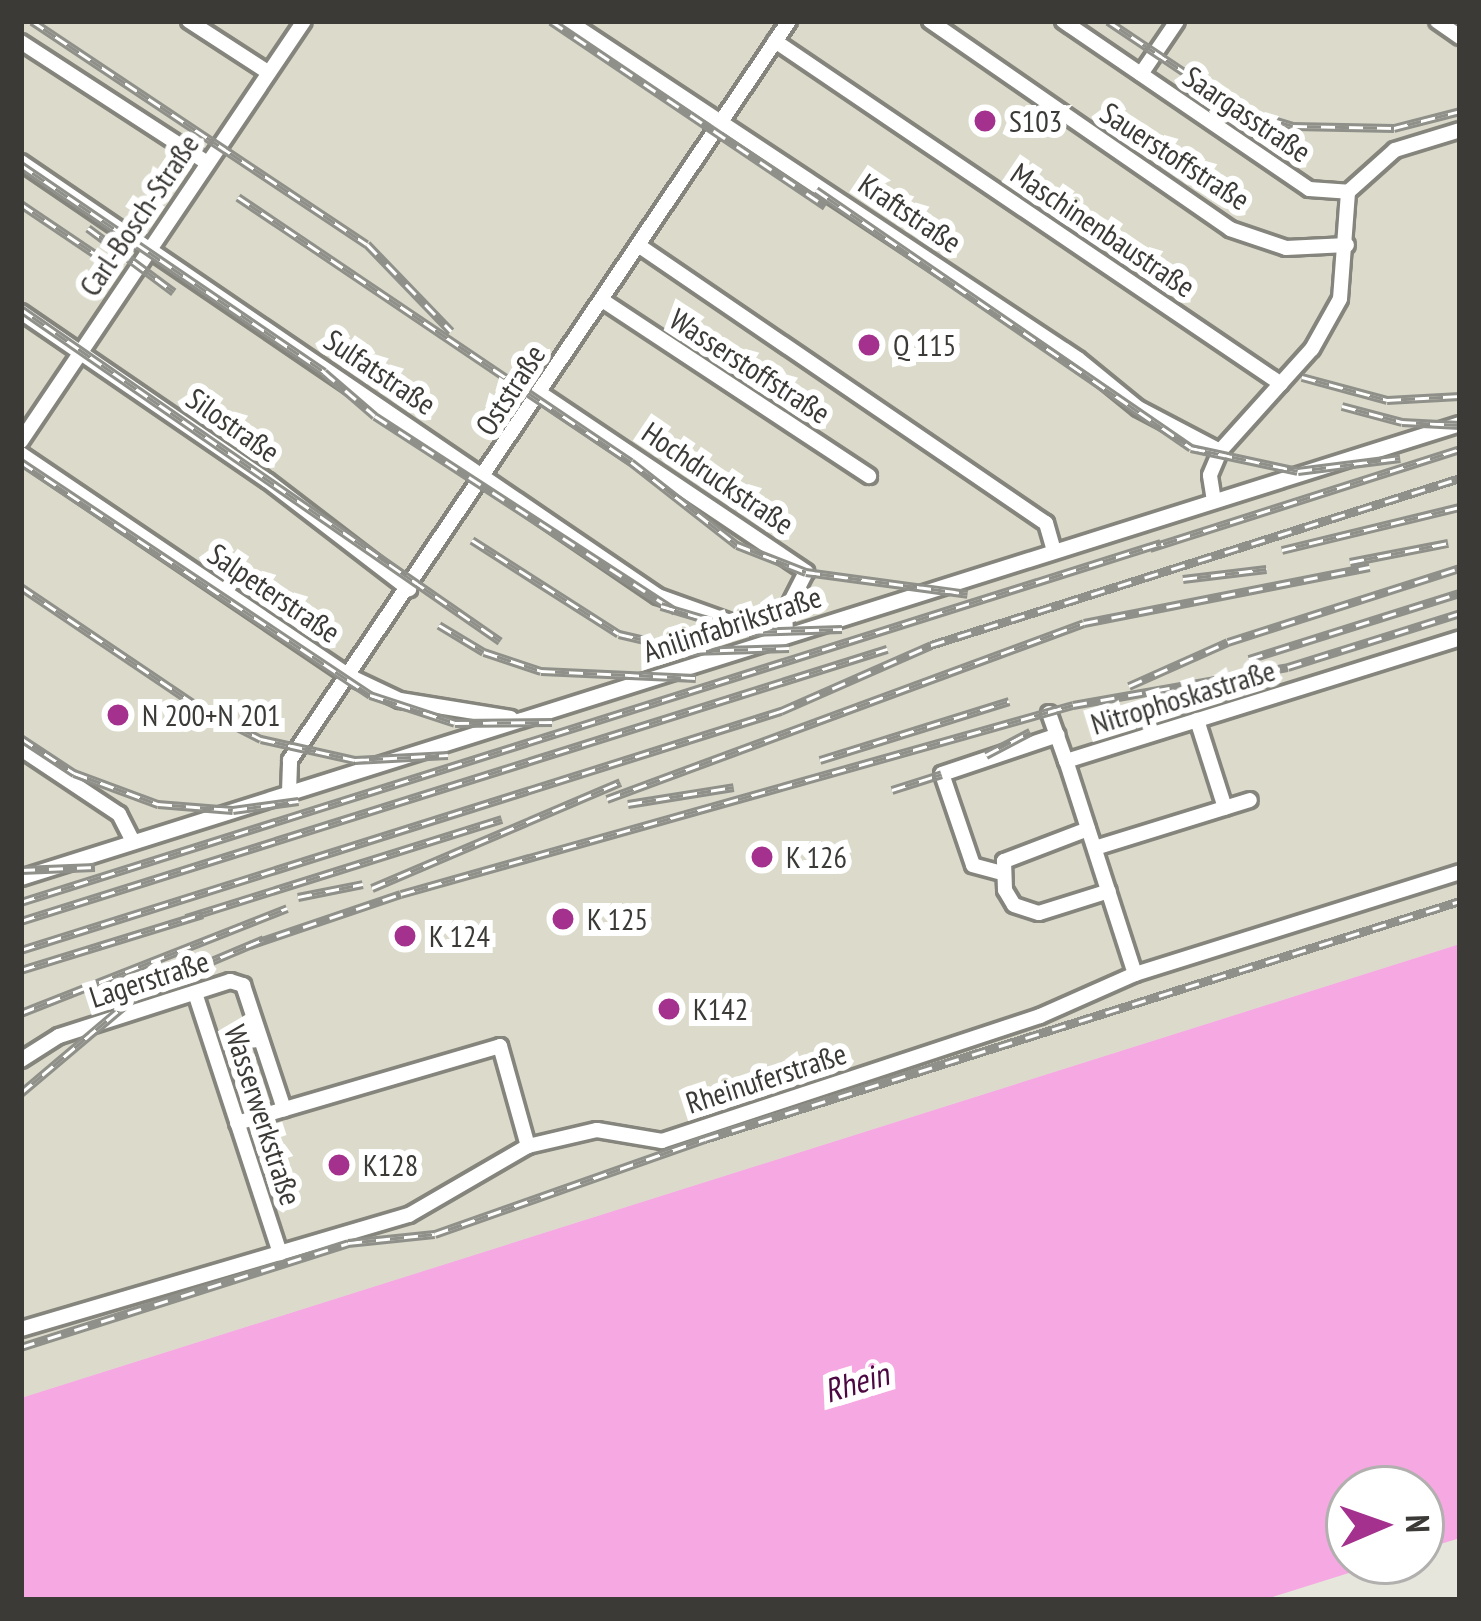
<!DOCTYPE html>
<meta charset="utf-8">
<style>
body{margin:0}
#map{position:relative;width:1481px;height:1621px;overflow:hidden;background:#e6e6dd;font-family:"PT Sans Narrow",sans-serif}
div>[style]{position:absolute}
.built>*{inset:0;background:#dcdbcb}
.water>*{inset:0;background:#f5a8e1}
.roads{filter:drop-shadow(3px 0 #85857d) drop-shadow(-3px 0 #85857d) drop-shadow(0 3px #85857d) drop-shadow(0 -3px #85857d)}
.minor>*{height:14px;margin:-7px;padding:0 7px;transform-origin:7px;border-radius:7px;background:#fff}
.rail>*{height:9px;margin-top:-4.5px;transform-origin:0;background:repeating-linear-gradient(90deg,#fff 0 14px,#90908a 0 28px);box-sizing:border-box;border-block:3px solid #90908a}
.dots>*{width:33px;height:33px;translate:-50% -50%;box-sizing:border-box;border:6px solid #fff;border-radius:50%}
span{translate:-50% -50%;white-space:nowrap;text-align:center;line-height:1.15;-webkit-text-stroke:12px #fff;paint-order:stroke}
.street-label{font-size:30px;color:#3b3a37}
.poi-label{font-size:30px;color:#3b3a37}
.left{translate:0 -50%;text-align:left}
.water-label{font-size:33px;color:#4c0841;font-style:italic}
.frame{position:absolute;inset:0;border:24px solid #3b3a37;pointer-events:none}
.north{position:absolute;left:1325px;top:1465px;width:120px;height:120px;box-sizing:border-box;background:#fff;border:3px solid #b1b0af;border-radius:50%;rotate:88deg;font-size:33px;font-weight:700;line-height:48px;text-align:center;color:#3b3a37}
.north::after{content:'';display:block;margin:auto;width:42px;height:54px;background:#a3318d;clip-path:polygon(50% 0,100% 100%,50% 72%,0 100%)}
</style>
<div id="map">
<div class="built">
<div style="clip-path:polygon(21px 21px,1460px 21px,1460px 944px,21px 1398px)"></div>
</div>
<div class="water">
<div style="clip-path:polygon(1460px 944px,1460px 1538px,1421px 1550px,1421px 1489px,1349px 1489px,1349px 1561px,1387px 1561px,1263px 1600px,21px 1600px,21px 1398px)"></div>
</div>
<div class="roads">
<div class="minor">
<div style="left:189px;top:21px;width:95px;rotate:33deg"></div>
<div style="left:568px;top:21px;width:612px;rotate:33.53deg"></div>
<div style="left:1078px;top:359px;width:77px;rotate:39.2deg"></div>
<div style="left:1138px;top:408px;width:93px;rotate:27.7deg"></div>
<div style="left:930px;top:21px;width:365px;rotate:34.7deg"></div>
<div style="left:1230px;top:229px;width:59px;rotate:18.7deg"></div>
<div style="left:1286px;top:248px;width:61px;rotate:-2.8deg"></div>
<div style="left:1063px;top:21px;width:298px;rotate:34.3deg"></div>
<div style="left:1309px;top:189px;width:39px;rotate:4deg"></div>
<div style="left:1437px;top:21px;width:28px;rotate:35deg"></div>
<div style="left:775px;top:41px;width:611px;rotate:34.13deg"></div>
<div style="left:21px;top:42px;width:222px;rotate:33deg"></div>
<div style="left:1141px;top:74px;width:64px;rotate:-55.8deg"></div>
<div style="left:21px;top:162px;width:771px;rotate:34.27deg"></div>
<div style="left:658px;top:596px;width:80px;rotate:19.8deg"></div>
<div style="left:733px;top:623px;width:51px;rotate:6.7deg"></div>
<div style="left:638px;top:245px;width:494px;rotate:34.3deg"></div>
<div style="left:1046px;top:523px;width:29px;rotate:74deg"></div>
<div style="left:602px;top:300px;width:320px;rotate:33.4deg"></div>
<div style="left:21px;top:312px;width:299px;rotate:34.4deg"></div>
<div style="left:268px;top:481px;width:178px;rotate:37.5deg"></div>
<div style="left:540px;top:393px;width:321px;rotate:33.9deg"></div>
<div style="left:806px;top:572px;width:46px;rotate:117.1deg"></div>
<div style="left:785px;top:613px;width:21px;rotate:87deg"></div>
<div style="left:21px;top:441px;width:506px;rotate:-56.03deg"></div>
<div style="left:21px;top:454px;width:394px;rotate:34.1deg"></div>
<div style="left:347px;top:675px;width:59px;rotate:25.3deg"></div>
<div style="left:400px;top:700px;width:112px;rotate:9.2deg"></div>
<div style="left:1214px;top:501px;width:26px;rotate:-99deg"></div>
<div style="left:1210px;top:475px;width:26px;rotate:-67deg"></div>
<div style="left:1220px;top:451px;width:137px;rotate:-48deg"></div>
<div style="left:1312px;top:349px;width:57px;rotate:-60.8deg"></div>
<div style="left:1340px;top:299px;width:107px;rotate:-85.7deg"></div>
<div style="left:1348px;top:192px;width:63px;rotate:-41.8deg"></div>
<div style="left:1395px;top:150px;width:68px;rotate:-17.1deg"></div>
<div style="left:1049px;top:713px;width:51px;rotate:70.5deg"></div>
<div style="left:1197px;top:720px;width:92px;rotate:72.3deg"></div>
<div style="left:21px;top:749px;width:118px;rotate:33.6deg"></div>
<div style="left:119px;top:814px;width:31px;rotate:63deg"></div>
<div style="left:289px;top:792px;width:32px;rotate:-88deg"></div>
<div style="left:290px;top:760px;width:892px;rotate:-55.97deg"></div>
<div style="left:1088px;top:829px;width:90px;rotate:159.1deg"></div>
<div style="left:1004px;top:861px;width:29px;rotate:88deg"></div>
<div style="left:1005px;top:890px;width:17px;rotate:59deg"></div>
<div style="left:1014px;top:905px;width:26px;rotate:18deg"></div>
<div style="left:1039px;top:913px;width:73px;rotate:-17.4deg"></div>
<div style="left:1095px;top:848px;width:162px;rotate:-17.2deg"></div>
<div style="left:1002px;top:873px;width:30px;rotate:-165deg"></div>
<div style="left:973px;top:865px;width:96px;rotate:-108.8deg"></div>
<div style="left:942px;top:774px;width:122px;rotate:-18.6deg"></div>
<div style="left:21px;top:878px;width:1509px;rotate:-17.51deg"></div>
<div style="left:1135px;top:974px;width:224px;rotate:-107.9deg"></div>
<div style="left:1066px;top:761px;width:413px;rotate:-17.3deg"></div>
<div style="left:195px;top:993px;width:274px;rotate:71.9deg"></div>
<div style="left:21px;top:1060px;width:45px;rotate:-32.3deg"></div>
<div style="left:59px;top:1036px;width:180px;rotate:-17.8deg"></div>
<div style="left:230px;top:981px;width:14px;rotate:17deg"></div>
<div style="left:243px;top:985px;width:131px;rotate:71.7deg"></div>
<div style="left:237px;top:1123px;width:274px;rotate:-16.3deg"></div>
<div style="left:500px;top:1046px;width:104px;rotate:74.4deg"></div>
<div style="left:21px;top:1329px;width:404px;rotate:-16.4deg"></div>
<div style="left:409px;top:1215px;width:138px;rotate:-30.1deg"></div>
<div style="left:528px;top:1146px;width:71px;rotate:-13.1deg"></div>
<div style="left:597px;top:1130px;width:66px;rotate:9.6deg"></div>
<div style="left:662px;top:1141px;width:398px;rotate:-18.3deg"></div>
<div style="left:1040px;top:1016px;width:104px;rotate:-23.9deg"></div>
<div style="left:1135px;top:974px;width:341px;rotate:-17.4deg"></div>
</div>
</div>
<div class="rail">
<div style="left:32px;top:21px;width:402px;rotate:33.7deg"></div>
<div style="left:367px;top:244px;width:121px;rotate:46deg"></div>
<div style="left:551px;top:21px;width:331px;rotate:34deg"></div>
<div style="left:1108px;top:21px;width:160px;rotate:33.8deg"></div>
<div style="left:1241px;top:110px;width:54px;rotate:17.1deg"></div>
<div style="left:1293px;top:126px;width:101px;rotate:1.1deg"></div>
<div style="left:1394px;top:128px;width:68px;rotate:-14.4deg"></div>
<div style="left:21px;top:165px;width:367px;rotate:34.3deg"></div>
<div style="left:324px;top:372px;width:67px;rotate:40.8deg"></div>
<div style="left:375px;top:416px;width:358px;rotate:33deg"></div>
<div style="left:816px;top:190px;width:455px;rotate:34.5deg"></div>
<div style="left:1191px;top:448px;width:109px;rotate:12.1deg"></div>
<div style="left:1298px;top:471px;width:103px;rotate:-7.3deg"></div>
<div style="left:238px;top:197px;width:474px;rotate:34deg"></div>
<div style="left:631px;top:462px;width:135px;rotate:38.1deg"></div>
<div style="left:737px;top:545px;width:74px;rotate:21.4deg"></div>
<div style="left:806px;top:572px;width:163px;rotate:7.7deg"></div>
<div style="left:21px;top:204px;width:97px;rotate:34deg"></div>
<div style="left:88px;top:228px;width:107px;rotate:36.7deg"></div>
<div style="left:21px;top:309px;width:583px;rotate:34.73deg"></div>
<div style="left:1302px;top:377px;width:88px;rotate:15.1deg"></div>
<div style="left:1387px;top:400px;width:73px;rotate:-3.1deg"></div>
<div style="left:1342px;top:406px;width:62px;rotate:14.9deg"></div>
<div style="left:1402px;top:422px;width:58px;rotate:3deg"></div>
<div style="left:21px;top:462px;width:420px;rotate:33.7deg"></div>
<div style="left:370px;top:695px;width:89px;rotate:18.2deg"></div>
<div style="left:455px;top:723px;width:97px;rotate:-0.6deg"></div>
<div style="left:472px;top:540px;width:174px;rotate:32.6deg"></div>
<div style="left:619px;top:634px;width:75px;rotate:13.1deg"></div>
<div style="left:692px;top:651px;width:97px;rotate:-1.8deg"></div>
<div style="left:1150px;top:548px;width:325px;rotate:-17.7deg"></div>
<div style="left:1282px;top:550px;width:183px;rotate:-13.6deg"></div>
<div style="left:1350px;top:562px;width:100px;rotate:-11deg"></div>
<div style="left:1183px;top:579px;width:84px;rotate:-6.9deg"></div>
<div style="left:21px;top:587px;width:218px;rotate:34deg"></div>
<div style="left:202px;top:709px;width:66px;rotate:27deg"></div>
<div style="left:261px;top:739px;width:96px;rotate:12.6deg"></div>
<div style="left:355px;top:760px;width:93px;rotate:-3.1deg"></div>
<div style="left:661px;top:606px;width:92px;rotate:16.5deg"></div>
<div style="left:749px;top:632px;width:93px;rotate:-1.8deg"></div>
<div style="left:439px;top:625px;width:52px;rotate:31deg"></div>
<div style="left:484px;top:652px;width:60px;rotate:18.4deg"></div>
<div style="left:541px;top:671px;width:155px;rotate:2.6deg"></div>
<div style="left:1249px;top:659px;width:221px;rotate:-17.4deg"></div>
<div style="left:1129px;top:686px;width:108px;rotate:-24deg"></div>
<div style="left:1228px;top:642px;width:244px;rotate:-17.7deg"></div>
<div style="left:21px;top:738px;width:64px;rotate:33.4deg"></div>
<div style="left:74px;top:773px;width:90px;rotate:20.3deg"></div>
<div style="left:158px;top:804px;width:75px;rotate:4.6deg"></div>
<div style="left:233px;top:810px;width:66px;rotate:-7.9deg"></div>
<div style="left:986px;top:755px;width:50px;rotate:-27.6deg"></div>
<div style="left:820px;top:760px;width:198px;rotate:-17.3deg"></div>
<div style="left:892px;top:790px;width:52px;rotate:-17.7deg"></div>
<div style="left:607px;top:799px;width:508px;rotate:-20.25deg"></div>
<div style="left:1084px;top:623px;width:291px;rotate:-11.1deg"></div>
<div style="left:628px;top:804px;width:107px;rotate:-9.1deg"></div>
<div style="left:21px;top:870px;width:74px;rotate:-2.3deg"></div>
<div style="left:372px;top:888px;width:270px;rotate:-23.1deg"></div>
<div style="left:298px;top:897px;width:66px;rotate:-11.3deg"></div>
<div style="left:21px;top:902px;width:1195px;rotate:-17.48deg"></div>
<div style="left:186px;top:918px;width:331px;rotate:-17.4deg"></div>
<div style="left:21px;top:921px;width:908px;rotate:-17.44deg"></div>
<div style="left:250px;top:945px;width:159px;rotate:-18.7deg"></div>
<div style="left:401px;top:894px;width:698px;rotate:-15.71deg"></div>
<div style="left:1073px;top:705px;width:218px;rotate:-10deg"></div>
<div style="left:1288px;top:667px;width:180px;rotate:-17.4deg"></div>
<div style="left:21px;top:950px;width:797px;rotate:-17.46deg"></div>
<div style="left:781px;top:711px;width:164px;rotate:-23.7deg"></div>
<div style="left:931px;top:645px;width:555px;rotate:-17.52deg"></div>
<div style="left:21px;top:970px;width:190px;rotate:-17.1deg"></div>
<div style="left:21px;top:1013px;width:286px;rotate:-21.5deg"></div>
<div style="left:21px;top:1093px;width:160px;rotate:-40.2deg"></div>
<div style="left:143px;top:990px;width:131px;rotate:-22.9deg"></div>
<div style="left:21px;top:1347px;width:343px;rotate:-17.6deg"></div>
<div style="left:348px;top:1243px;width:87px;rotate:-5.9deg"></div>
<div style="left:435px;top:1234px;width:286px;rotate:-19.4deg"></div>
<div style="left:705px;top:1139px;width:792px;rotate:-17.5deg"></div>
</div>
<div class="dots">
<div style="left:985px;top:121px;background:#a3318d"></div>
<div style="left:869px;top:345px;background:#a3318d"></div>
<div style="left:118px;top:715px;background:#a3318d"></div>
<div style="left:762px;top:857px;background:#a3318d"></div>
<div style="left:563px;top:919px;background:#a3318d"></div>
<div style="left:405px;top:936px;background:#a3318d"></div>
<div style="left:669px;top:1009px;background:#a3318d"></div>
<div style="left:339px;top:1165px;background:#a3318d"></div>
</div>
<div class="street-label">
<span style="left:1247px;top:114px;rotate:34deg">Saargasstraße</span>
<span style="left:1175px;top:156px;rotate:33deg">Sauerstoffstraße</span>
<span style="left:910px;top:213px;rotate:34deg">Kraftstraße</span>
<span style="left:139px;top:215px;rotate:-56deg">Carl-Bosch-Straße</span>
<span style="left:1103px;top:230px;rotate:34deg">Maschinenbaustraße</span>
<span style="left:750px;top:366px;rotate:33deg">Wasserstoffstraße</span>
<span style="left:380px;top:372px;rotate:34deg">Sulfatstraße</span>
<span style="left:510px;top:390px;rotate:-57deg">Oststraße</span>
<span style="left:233px;top:425px;rotate:35deg">Silostraße</span>
<span style="left:718px;top:478px;rotate:34deg">Hochdruckstraße</span>
<span style="left:274px;top:593px;rotate:34deg">Salpeterstraße</span>
<span style="left:732px;top:624px;rotate:-18deg">Anilinfabrikstraße</span>
<span style="left:1183px;top:697px;rotate:-17deg">Nitrophoskastraße</span>
<span style="left:149px;top:979px;rotate:-18deg">Lagerstraße</span>
<span style="left:766px;top:1078px;rotate:-18deg">Rheinuferstraße</span>
<span style="left:263px;top:1115px;rotate:72deg">Wasserwerkstraße</span>
</div>
<div class="poi-label">
<span class="left" style="left:1009px;top:121px">S103</span>
<span class="left" style="left:893px;top:345px">Q 115</span>
<span class="left" style="left:142px;top:715px">N 200+N 201</span>
<span class="left" style="left:786px;top:857px">K 126</span>
<span class="left" style="left:587px;top:919px">K 125</span>
<span class="left" style="left:429px;top:936px">K 124</span>
<span class="left" style="left:693px;top:1009px">K142</span>
<span class="left" style="left:363px;top:1165px">K128</span>
</div>
<div class="water-label">
<span style="left:856px;top:1382px;rotate:-17deg">Rhein</span>
</div>
<div class="frame"></div>
<div class="north">N</div>
</div>
